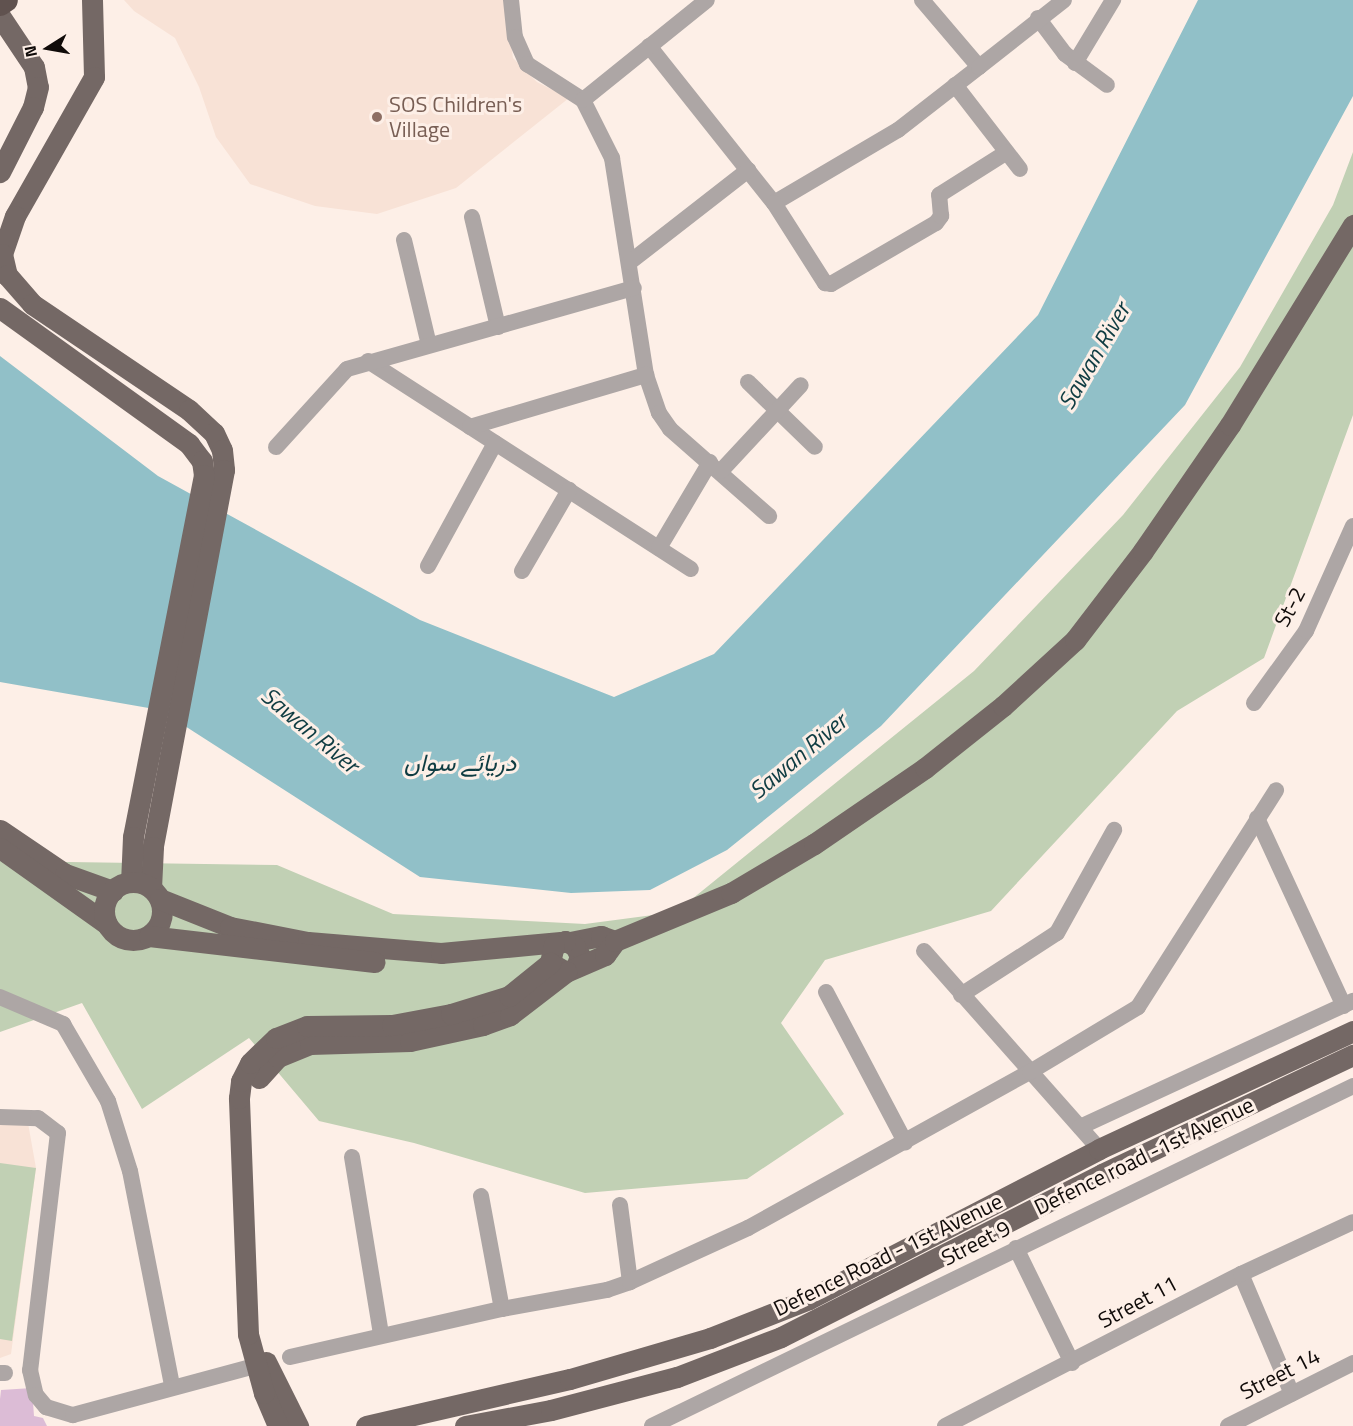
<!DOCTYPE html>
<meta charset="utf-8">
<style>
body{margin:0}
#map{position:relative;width:1353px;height:1426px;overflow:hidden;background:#fdefe7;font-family:"Titillium Web",Vazirmatn,sans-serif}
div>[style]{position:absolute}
.built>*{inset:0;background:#f8e2d6}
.green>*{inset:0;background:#c1d0b4}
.water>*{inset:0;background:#91c0c8}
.building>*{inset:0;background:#dcbcd6}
.minor>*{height:16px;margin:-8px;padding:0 8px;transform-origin:8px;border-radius:8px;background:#ada6a5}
.major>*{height:21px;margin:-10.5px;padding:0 10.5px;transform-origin:10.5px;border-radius:10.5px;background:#746865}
.major>.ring{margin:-10.5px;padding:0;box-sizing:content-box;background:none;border:21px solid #746865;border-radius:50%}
.highway>*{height:24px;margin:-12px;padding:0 12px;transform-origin:12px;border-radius:12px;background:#60524f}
.dots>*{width:16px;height:16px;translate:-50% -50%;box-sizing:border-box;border:3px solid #fdefe7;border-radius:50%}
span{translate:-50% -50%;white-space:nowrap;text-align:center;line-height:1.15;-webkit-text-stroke:6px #fdefe7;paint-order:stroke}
.education-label{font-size:22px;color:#785e54}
.left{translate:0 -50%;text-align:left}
.street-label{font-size:22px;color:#100b09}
.water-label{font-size:24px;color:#0f3c42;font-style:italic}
.north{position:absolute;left:18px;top:18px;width:60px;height:60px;-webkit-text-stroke:4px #fdefe7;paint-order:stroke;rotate:259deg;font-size:16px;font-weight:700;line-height:24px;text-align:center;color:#100b09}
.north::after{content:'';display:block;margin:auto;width:21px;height:27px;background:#100b09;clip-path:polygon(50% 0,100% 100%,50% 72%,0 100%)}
</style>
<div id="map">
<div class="built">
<div style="clip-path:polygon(124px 0,505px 0,513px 58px,537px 82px,569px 98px,456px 188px,377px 214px,315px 206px,250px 184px,216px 137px,199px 87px,175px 38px,134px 11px)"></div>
<div style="clip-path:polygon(0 1119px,28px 1123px,36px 1168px,11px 1354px,0 1358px)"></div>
</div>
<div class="green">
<div style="clip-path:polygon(1353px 152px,1353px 415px,1264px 658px,1177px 711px,991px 911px,825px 960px,781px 1023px,844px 1114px,747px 1179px,585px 1193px,414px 1143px,319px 1121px,249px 1038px,142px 1109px,82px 1003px,0 1032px,0 861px,277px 865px,393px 914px,585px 924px,676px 912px,974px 671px,1123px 515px,1240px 367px,1333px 205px)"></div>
<div style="clip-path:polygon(0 1163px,36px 1168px,12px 1341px,0 1339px)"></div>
</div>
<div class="water">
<div style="clip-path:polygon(1198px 0,1353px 0,1353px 96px,1185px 405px,881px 726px,727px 850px,650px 890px,571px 893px,420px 877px,160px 710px,0 682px,0 356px,158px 476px,420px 620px,614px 697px,714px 654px,1038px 315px)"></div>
</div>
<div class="building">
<div style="clip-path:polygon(32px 1388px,34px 1416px,43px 1418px,47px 1426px,0 1426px,0 1399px,1px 1390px)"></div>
</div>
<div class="minor">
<div style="left:511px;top:0;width:37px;rotate:84deg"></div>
<div style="left:515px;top:37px;width:30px;rotate:66deg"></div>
<div style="left:527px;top:64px;width:67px;rotate:32.7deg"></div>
<div style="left:583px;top:100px;width:65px;rotate:63.4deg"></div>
<div style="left:612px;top:158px;width:220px;rotate:81.1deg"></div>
<div style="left:646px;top:375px;width:40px;rotate:71.1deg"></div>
<div style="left:659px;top:413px;width:19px;rotate:55deg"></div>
<div style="left:670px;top:429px;width:132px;rotate:41.3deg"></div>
<div style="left:1038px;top:18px;width:45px;rotate:53.1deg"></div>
<div style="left:1065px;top:54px;width:52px;rotate:36.4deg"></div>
<div style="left:649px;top:46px;width:201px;rotate:51.5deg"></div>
<div style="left:774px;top:203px;width:144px;rotate:-30.5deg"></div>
<div style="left:898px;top:130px;width:103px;rotate:-37.9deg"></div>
<div style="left:979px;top:67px;width:88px;rotate:-130.4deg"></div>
<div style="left:1075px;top:63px;width:74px;rotate:-58.9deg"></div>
<div style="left:979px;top:67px;width:108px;rotate:-38.2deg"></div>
<div style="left:955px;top:85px;width:106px;rotate:52.3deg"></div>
<div style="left:583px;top:100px;width:159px;rotate:-38.9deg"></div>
<div style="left:774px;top:203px;width:95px;rotate:57.5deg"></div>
<div style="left:825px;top:283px;width:6px;rotate:9deg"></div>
<div style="left:831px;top:284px;width:121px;rotate:-30.2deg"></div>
<div style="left:936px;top:223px;width:9px;rotate:-54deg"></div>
<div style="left:941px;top:216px;width:21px;rotate:-95deg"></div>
<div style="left:939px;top:195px;width:80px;rotate:-32.3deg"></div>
<div style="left:472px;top:217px;width:113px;rotate:76.7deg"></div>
<div style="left:404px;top:240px;width:108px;rotate:76.6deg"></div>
<div style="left:630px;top:262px;width:150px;rotate:-37.9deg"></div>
<div style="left:368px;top:361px;width:384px;rotate:32.8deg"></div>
<div style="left:748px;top:382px;width:93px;rotate:44.1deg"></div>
<div style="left:470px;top:427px;width:184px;rotate:-16.5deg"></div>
<div style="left:276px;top:447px;width:105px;rotate:-47.7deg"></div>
<div style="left:347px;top:369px;width:298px;rotate:-15.8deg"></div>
<div style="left:721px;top:471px;width:117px;rotate:-47.1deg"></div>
<div style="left:659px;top:548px;width:100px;rotate:-59.3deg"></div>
<div style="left:428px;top:566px;width:140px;rotate:-61.4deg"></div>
<div style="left:522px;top:571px;width:94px;rotate:-59.9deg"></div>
<div style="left:1254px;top:703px;width:89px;rotate:-54.2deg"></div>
<div style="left:1306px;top:631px;width:115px;rotate:-65.9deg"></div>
<div style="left:1257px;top:818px;width:207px;rotate:65.2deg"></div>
<div style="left:924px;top:951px;width:264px;rotate:48.5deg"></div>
<div style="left:826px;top:992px;width:170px;rotate:62.2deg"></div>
<div style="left:961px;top:995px;width:114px;rotate:-32.9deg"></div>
<div style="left:1057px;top:933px;width:118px;rotate:-61deg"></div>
<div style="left:0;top:997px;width:69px;rotate:23.2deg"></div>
<div style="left:63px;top:1024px;width:89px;rotate:59.7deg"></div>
<div style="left:108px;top:1101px;width:73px;rotate:72.6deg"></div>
<div style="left:130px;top:1171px;width:218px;rotate:78.9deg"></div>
<div style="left:0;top:1117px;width:38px;rotate:2deg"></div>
<div style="left:38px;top:1118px;width:25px;rotate:37deg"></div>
<div style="left:58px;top:1133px;width:239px;rotate:96.7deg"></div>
<div style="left:30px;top:1370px;width:26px;rotate:77deg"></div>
<div style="left:36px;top:1395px;width:16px;rotate:50deg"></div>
<div style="left:46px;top:1407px;width:28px;rotate:17deg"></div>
<div style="left:73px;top:1415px;width:188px;rotate:-15.1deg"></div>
<div style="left:1080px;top:1127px;width:301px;rotate:-24.8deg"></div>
<div style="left:352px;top:1157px;width:180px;rotate:80.7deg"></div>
<div style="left:481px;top:1196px;width:115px;rotate:79.5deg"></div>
<div style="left:620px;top:1205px;width:78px;rotate:82.6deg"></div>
<div style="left:1016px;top:1248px;width:128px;rotate:64deg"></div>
<div style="left:1241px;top:1274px;width:130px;rotate:67deg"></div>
<div style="left:290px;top:1357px;width:217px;rotate:-12.8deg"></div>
<div style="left:502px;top:1309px;width:107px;rotate:-10.3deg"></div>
<div style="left:607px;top:1290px;width:24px;rotate:-19deg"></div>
<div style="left:630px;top:1282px;width:130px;rotate:-24.6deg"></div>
<div style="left:748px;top:1228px;width:322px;rotate:-29deg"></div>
<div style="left:1030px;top:1072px;width:126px;rotate:-31deg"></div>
<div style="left:1138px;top:1007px;width:257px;rotate:-57.5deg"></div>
<div style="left:0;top:1373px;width:5px"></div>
<div style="left:652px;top:1426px;width:779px;rotate:-25.87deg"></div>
<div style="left:945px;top:1426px;width:333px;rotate:-27.2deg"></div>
<div style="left:1241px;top:1274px;width:123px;rotate:-24.9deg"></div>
<div style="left:1228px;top:1426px;width:140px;rotate:-26.7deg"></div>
</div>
<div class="major">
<div style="left:92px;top:0;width:77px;rotate:88.5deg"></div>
<div style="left:94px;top:77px;width:160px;rotate:119.6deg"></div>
<div style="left:15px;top:216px;width:40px;rotate:108.9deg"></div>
<div style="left:2px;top:254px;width:22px;rotate:77deg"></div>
<div style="left:7px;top:275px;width:38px;rotate:49deg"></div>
<div style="left:32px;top:304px;width:189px;rotate:34deg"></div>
<div style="left:189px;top:410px;width:34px;rotate:43deg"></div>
<div style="left:214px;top:433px;width:19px;rotate:65deg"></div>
<div style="left:222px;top:450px;width:20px;rotate:84deg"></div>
<div style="left:224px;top:470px;width:384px;rotate:100.7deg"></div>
<div style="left:153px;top:847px;width:41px;rotate:92.8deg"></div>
<div style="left:0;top:16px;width:61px;rotate:56.3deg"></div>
<div style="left:34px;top:67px;width:20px;rotate:79deg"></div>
<div style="left:38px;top:87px;width:21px;rotate:104deg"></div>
<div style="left:33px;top:107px;width:73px;rotate:116.9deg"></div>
<div style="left:0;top:308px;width:233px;rotate:35.7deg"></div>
<div style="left:189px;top:444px;width:21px;rotate:53deg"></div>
<div style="left:202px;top:461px;width:14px;rotate:82deg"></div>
<div style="left:204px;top:475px;width:369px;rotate:101.1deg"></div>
<div style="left:133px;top:837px;width:45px;rotate:92.5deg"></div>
<div style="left:0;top:830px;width:78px;rotate:34.1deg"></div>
<div style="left:65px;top:874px;width:51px;rotate:19.5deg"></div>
<div style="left:0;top:848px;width:131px;rotate:35.4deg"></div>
<div class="ring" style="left:104px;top:882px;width:37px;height:37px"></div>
<div style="left:160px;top:899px;width:75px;rotate:21.8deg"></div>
<div style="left:230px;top:927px;width:79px;rotate:10.9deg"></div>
<div style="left:308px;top:942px;width:133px;rotate:4.7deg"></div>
<div style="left:441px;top:953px;width:120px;rotate:-5.3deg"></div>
<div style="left:149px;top:936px;width:227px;rotate:6.6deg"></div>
<div style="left:570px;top:942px;width:32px;rotate:-11deg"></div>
<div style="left:601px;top:936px;width:15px;rotate:20deg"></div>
<div style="left:576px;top:967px;width:12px;rotate:-70deg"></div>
<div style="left:580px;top:956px;width:11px;rotate:-117deg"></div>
<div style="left:575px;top:946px;width:11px;rotate:-153deg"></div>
<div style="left:565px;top:941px;width:12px;rotate:160deg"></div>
<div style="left:554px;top:945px;width:18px;rotate:103deg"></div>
<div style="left:550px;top:963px;width:18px;rotate:29deg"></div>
<div style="left:566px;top:972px;width:43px;rotate:-23.6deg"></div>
<div style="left:605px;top:955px;width:17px;rotate:-54deg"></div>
<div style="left:615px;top:941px;width:126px;rotate:-22.5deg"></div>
<div style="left:731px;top:893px;width:96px;rotate:-30.6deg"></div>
<div style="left:814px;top:844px;width:135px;rotate:-34.4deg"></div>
<div style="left:925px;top:768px;width:100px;rotate:-38.5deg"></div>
<div style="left:1003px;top:706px;width:98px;rotate:-42.5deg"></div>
<div style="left:1075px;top:640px;width:112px;rotate:-52.6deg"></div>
<div style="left:1143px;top:551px;width:153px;rotate:-55.4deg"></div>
<div style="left:1230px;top:425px;width:235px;rotate:-58.4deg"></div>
<div style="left:259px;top:1078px;width:28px;rotate:-48deg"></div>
<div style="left:278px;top:1057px;width:35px;rotate:-22deg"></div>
<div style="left:310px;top:1044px;width:100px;rotate:-1.7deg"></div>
<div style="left:410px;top:1041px;width:75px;rotate:-12.4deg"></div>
<div style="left:483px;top:1025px;width:29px;rotate:-20deg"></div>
<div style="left:510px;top:1015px;width:71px;rotate:-37.5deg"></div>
<div style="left:266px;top:1362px;width:72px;rotate:63.4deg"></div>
<div style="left:278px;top:1426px;width:36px;rotate:-113deg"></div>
<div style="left:264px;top:1393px;width:61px;rotate:-105.2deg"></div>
<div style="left:248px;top:1334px;width:236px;rotate:-92.2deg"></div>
<div style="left:239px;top:1098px;width:17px;rotate:-83deg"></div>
<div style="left:241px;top:1081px;width:20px;rotate:-63deg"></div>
<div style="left:250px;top:1063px;width:36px;rotate:-44deg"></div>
<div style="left:276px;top:1038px;width:33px;rotate:-21deg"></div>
<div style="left:307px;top:1026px;width:85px;rotate:-0.7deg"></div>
<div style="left:392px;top:1025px;width:60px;rotate:-10.6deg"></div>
<div style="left:451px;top:1014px;width:61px;rotate:-17.2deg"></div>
<div style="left:509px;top:996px;width:53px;rotate:-38.8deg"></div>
<div style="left:366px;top:1426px;width:209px;rotate:-13deg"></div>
<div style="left:570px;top:1379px;width:146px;rotate:-16.3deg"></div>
<div style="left:710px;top:1338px;width:106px;rotate:-21.5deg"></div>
<div style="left:809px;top:1299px;width:326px;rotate:-27.3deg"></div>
<div style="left:1099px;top:1149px;width:280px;rotate:-24.9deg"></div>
<div style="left:465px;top:1426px;width:87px;rotate:-10.5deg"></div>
<div style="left:551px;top:1410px;width:130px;rotate:-14.7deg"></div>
<div style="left:677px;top:1377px;width:111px;rotate:-21deg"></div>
<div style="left:781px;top:1337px;width:360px;rotate:-26.9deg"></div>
<div style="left:1102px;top:1174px;width:278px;rotate:-25.4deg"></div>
</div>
<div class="highway">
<div style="left:0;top:4px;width:7px;rotate:-34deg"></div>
</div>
<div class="dots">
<div style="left:377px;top:117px;background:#8d6e63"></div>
</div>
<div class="education-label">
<span class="left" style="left:389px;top:117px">SOS Children's<br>Village</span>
</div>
<div class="street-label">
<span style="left:1290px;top:607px;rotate:-62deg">St-2</span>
<span style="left:1144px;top:1156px;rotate:-26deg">Defence road -1st Avenue</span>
<span style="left:976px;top:1243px;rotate:-27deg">Street 9</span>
<span style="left:888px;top:1255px;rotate:-26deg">Defence Road - 1st Avenue</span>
<span style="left:1138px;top:1302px;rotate:-28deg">Street 11</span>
<span style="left:1280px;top:1374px;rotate:-27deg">Street 14</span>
</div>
<div class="water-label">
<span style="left:1094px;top:356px;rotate:-60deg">Sawan River</span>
<span style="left:310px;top:730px;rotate:40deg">Sawan River</span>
<span style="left:798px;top:756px;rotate:-40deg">Sawan River</span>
<span style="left:460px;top:763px">دریائے سواں</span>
</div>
<div class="north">N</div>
</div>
